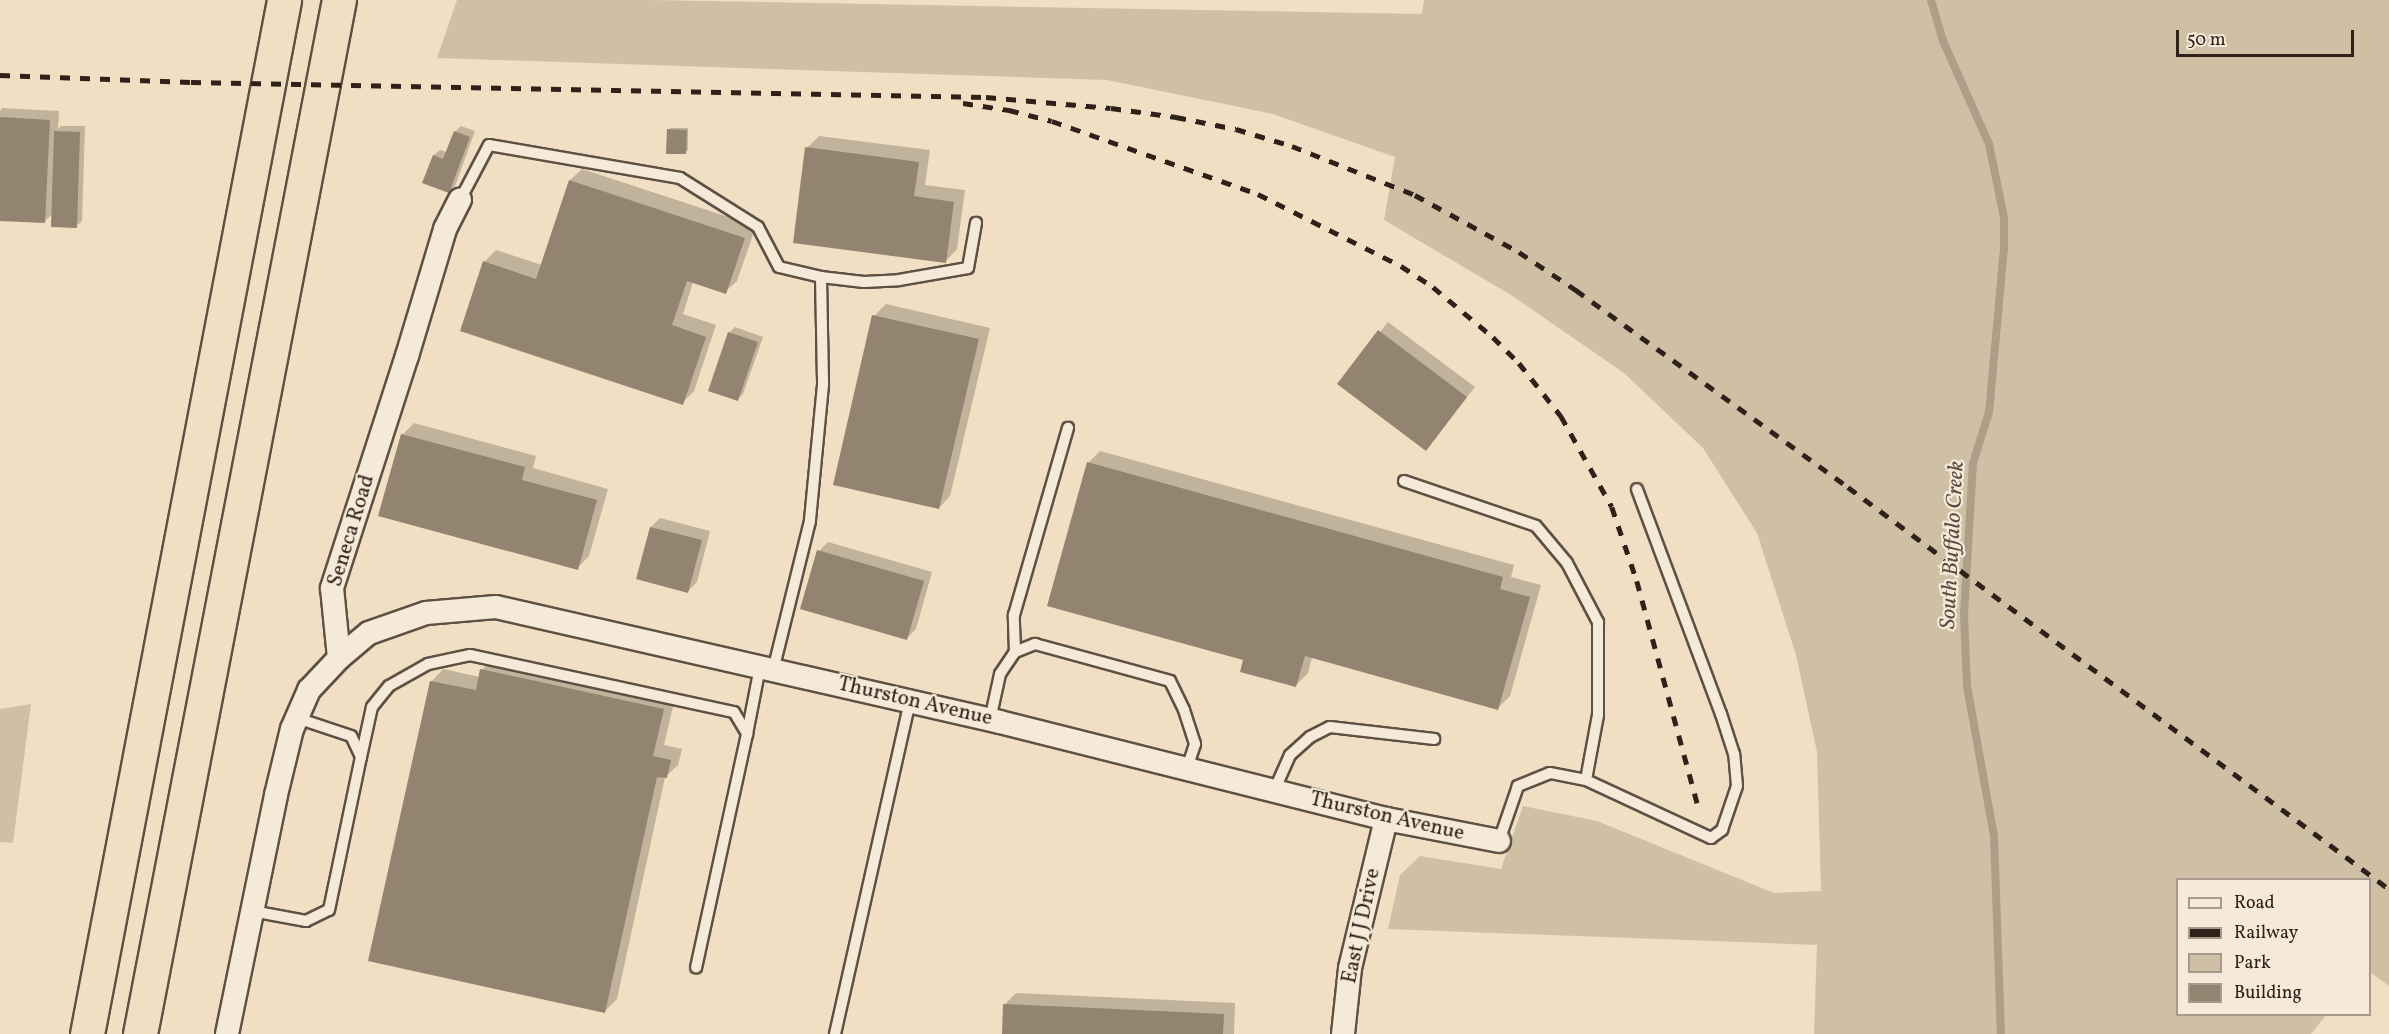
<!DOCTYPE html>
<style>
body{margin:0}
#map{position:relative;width:2389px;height:1034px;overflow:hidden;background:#f0dfc2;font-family:Vollkorn,serif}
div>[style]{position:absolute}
.green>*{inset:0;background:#cfbfa5}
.shadow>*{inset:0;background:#0003}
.stream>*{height:8px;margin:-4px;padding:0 4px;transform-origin:4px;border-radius:4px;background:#ae9e89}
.building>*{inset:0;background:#928471}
.roads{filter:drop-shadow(2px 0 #5e5044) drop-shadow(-2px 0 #5e5044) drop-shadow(0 2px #5e5044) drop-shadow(0 -2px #5e5044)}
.lane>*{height:10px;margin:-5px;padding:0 5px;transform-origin:5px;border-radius:5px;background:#f5ead7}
.street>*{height:22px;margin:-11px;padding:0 11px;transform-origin:11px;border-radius:11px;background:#f5ead7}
.highway>*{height:33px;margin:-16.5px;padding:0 16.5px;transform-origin:16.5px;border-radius:16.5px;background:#f0dfc2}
.rail>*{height:4.5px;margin-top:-2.25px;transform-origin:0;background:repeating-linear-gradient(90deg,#2d211a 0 10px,transparent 0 20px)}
span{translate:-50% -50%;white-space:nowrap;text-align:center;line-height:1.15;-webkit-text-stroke:4.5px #f5ead7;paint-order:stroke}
.street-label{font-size:21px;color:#2d211a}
.water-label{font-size:22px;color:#5a4d41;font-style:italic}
.legend{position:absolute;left:2176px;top:878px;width:195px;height:138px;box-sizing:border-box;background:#f5ead7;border:2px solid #a59a8b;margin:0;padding:8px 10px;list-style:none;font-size:18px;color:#2d211a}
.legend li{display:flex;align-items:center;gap:12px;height:30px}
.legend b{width:30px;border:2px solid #a59a8b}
.scale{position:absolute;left:2176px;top:30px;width:178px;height:27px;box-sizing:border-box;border:3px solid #2d211a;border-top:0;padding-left:8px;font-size:18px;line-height:21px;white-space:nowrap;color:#2d211a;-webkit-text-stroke:4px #f5ead7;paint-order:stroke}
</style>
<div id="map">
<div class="green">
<div style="clip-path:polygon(457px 0,648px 0,1422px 14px,1424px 0,2389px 0,2389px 986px,2370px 972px,2370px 880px,2178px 880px,2178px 1014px,2326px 1015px,2311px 1034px,1814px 1034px,1817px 945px,1388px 929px,1400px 875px,1420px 856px,1501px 869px,1523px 806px,1597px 821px,1774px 893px,1821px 891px,1817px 752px,1796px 655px,1757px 533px,1703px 448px,1624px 373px,1511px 295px,1384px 220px,1395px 157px,1273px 114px,1107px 80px,437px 58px)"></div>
<div style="clip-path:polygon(31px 704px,13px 843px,0 842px,0 709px)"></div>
</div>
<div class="shadow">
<div style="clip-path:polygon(2px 108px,59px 111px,58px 129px,61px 126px,85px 126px,82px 221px,76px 226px,53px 213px,44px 222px,0 220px,0 111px)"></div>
<div style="clip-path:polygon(461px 126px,475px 131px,455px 186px,449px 192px,424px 182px,434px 155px,440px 150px,447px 152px,455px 132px)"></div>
<div style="clip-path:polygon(671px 128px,688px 128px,688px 150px,685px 153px,669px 130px)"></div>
<div style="clip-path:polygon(819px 136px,930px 150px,925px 185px,965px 190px,957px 249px,946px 261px,807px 148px)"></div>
<div style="clip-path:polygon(582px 169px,756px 226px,737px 281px,725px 292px,693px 282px,683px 314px,716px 325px,694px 391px,682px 403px,484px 262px,496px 250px,542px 265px,570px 180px)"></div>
<div style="clip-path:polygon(886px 304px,990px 328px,950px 496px,939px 508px,874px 316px)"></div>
<div style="clip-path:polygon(1388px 322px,1475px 387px,1426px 449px,1339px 383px)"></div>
<div style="clip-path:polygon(735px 327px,763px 337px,743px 394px,737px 399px,729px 333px)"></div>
<div style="clip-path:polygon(414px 423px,536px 456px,533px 468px,608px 489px,589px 556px,577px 568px,402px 435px)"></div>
<div style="clip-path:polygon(1100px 451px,1514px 565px,1511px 577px,1541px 585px,1510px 696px,1498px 708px,1312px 657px,1308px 673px,1296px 685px,1245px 659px,1088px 463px)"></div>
<div style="clip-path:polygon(660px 518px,710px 531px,697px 582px,688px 591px,651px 527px)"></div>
<div style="clip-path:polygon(828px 542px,932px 572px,916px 629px,907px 638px,819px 551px)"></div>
<div style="clip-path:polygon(493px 658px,675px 698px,664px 745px,682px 749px,678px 765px,665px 777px,617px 999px,605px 1011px,370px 960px,432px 681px,443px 669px,480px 677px,482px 670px)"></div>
<div style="clip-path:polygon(1016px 993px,1235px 1003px,1234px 1034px,1004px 1034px,1004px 1005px)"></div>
</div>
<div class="stream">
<div style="left:1931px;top:0;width:43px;rotate:73.7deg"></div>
<div style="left:1943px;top:41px;width:113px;rotate:65.9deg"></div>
<div style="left:1989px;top:144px;width:76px;rotate:78.5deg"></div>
<div style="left:2004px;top:218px;width:30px;rotate:90deg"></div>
<div style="left:2004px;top:248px;width:165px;rotate:95.2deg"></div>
<div style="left:1989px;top:412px;width:53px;rotate:107.4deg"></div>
<div style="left:1973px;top:463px;width:152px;rotate:93.4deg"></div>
<div style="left:1964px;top:615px;width:71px;rotate:87.6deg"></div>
<div style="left:1967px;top:686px;width:152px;rotate:79.8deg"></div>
<div style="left:1994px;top:836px;width:198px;rotate:88deg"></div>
</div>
<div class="building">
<div style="clip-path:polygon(0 117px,50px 120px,45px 223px,0 221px)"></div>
<div style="clip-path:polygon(667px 129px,687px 130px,686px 154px,666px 154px)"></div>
<div style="clip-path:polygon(54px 131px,80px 132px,77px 228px,51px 227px)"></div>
<div style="clip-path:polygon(454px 131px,470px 137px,449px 193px,422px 183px,433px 155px,443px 159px)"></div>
<div style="clip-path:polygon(805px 147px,919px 162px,914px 196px,954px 202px,946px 263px,793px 243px)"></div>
<div style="clip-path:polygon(569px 180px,745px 238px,726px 294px,687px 281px,672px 325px,706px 337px,683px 405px,460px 331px,483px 261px,536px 279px)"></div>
<div style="clip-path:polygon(872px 315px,979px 339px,939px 509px,833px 485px)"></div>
<div style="clip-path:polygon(1378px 330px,1467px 397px,1426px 451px,1337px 384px)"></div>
<div style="clip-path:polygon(728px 332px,758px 342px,738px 401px,708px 391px)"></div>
<div style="clip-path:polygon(401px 434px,525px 467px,522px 480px,597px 500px,578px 570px,378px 516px)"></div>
<div style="clip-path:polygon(1087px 462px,1503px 577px,1500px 589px,1530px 597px,1498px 710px,1305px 656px,1296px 687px,1240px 672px,1243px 660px,1047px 606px)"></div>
<div style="clip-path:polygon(650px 527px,702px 540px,688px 593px,636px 579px)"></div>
<div style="clip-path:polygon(817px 550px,924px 581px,907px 640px,800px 609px)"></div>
<div style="clip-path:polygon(480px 669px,664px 709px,653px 756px,671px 760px,667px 778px,657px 777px,605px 1013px,368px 961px,430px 681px,476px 690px)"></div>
<div style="clip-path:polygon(1003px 1004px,1224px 1014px,1223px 1034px,1002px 1034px)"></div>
</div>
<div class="roads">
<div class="lane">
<div style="left:460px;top:200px;width:62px;rotate:-62.2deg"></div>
<div style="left:489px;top:145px;width:194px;rotate:9.8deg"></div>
<div style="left:680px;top:178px;width:92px;rotate:32.1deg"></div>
<div style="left:758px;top:227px;width:45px;rotate:62.3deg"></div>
<div style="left:779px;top:267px;width:43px;rotate:13.4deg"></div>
<div style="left:821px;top:277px;width:108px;rotate:88.9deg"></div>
<div style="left:823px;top:385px;width:137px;rotate:95.5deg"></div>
<div style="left:810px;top:521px;width:154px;rotate:103.9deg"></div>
<div style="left:821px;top:277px;width:43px;rotate:6.6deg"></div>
<div style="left:864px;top:282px;width:35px;rotate:-3deg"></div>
<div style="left:899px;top:280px;width:70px;rotate:-9.9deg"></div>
<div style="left:968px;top:268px;width:46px;rotate:-79.9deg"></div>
<div style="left:1404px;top:481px;width:139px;rotate:18.8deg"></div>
<div style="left:1536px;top:526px;width:48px;rotate:50deg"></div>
<div style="left:1567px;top:563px;width:67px;rotate:62.3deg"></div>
<div style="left:1598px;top:622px;width:93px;rotate:90deg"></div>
<div style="left:1598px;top:715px;width:66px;rotate:100.5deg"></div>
<div style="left:1586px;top:780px;width:37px;rotate:-169deg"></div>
<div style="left:1550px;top:773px;width:35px;rotate:158deg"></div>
<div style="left:1518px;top:786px;width:58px;rotate:109.1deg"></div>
<div style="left:1015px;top:652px;width:37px;rotate:-92deg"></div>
<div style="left:1014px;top:615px;width:195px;rotate:-73.9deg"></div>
<div style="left:990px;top:720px;width:47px;rotate:-77.7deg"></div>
<div style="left:1000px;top:674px;width:27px;rotate:-56deg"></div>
<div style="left:1015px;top:652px;width:22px;rotate:-22deg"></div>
<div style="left:1035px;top:644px;width:140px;rotate:15.3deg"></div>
<div style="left:1170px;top:681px;width:32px;rotate:64deg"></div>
<div style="left:1184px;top:710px;width:36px;rotate:72deg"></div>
<div style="left:1195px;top:744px;width:25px;rotate:108deg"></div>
<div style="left:747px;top:734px;width:68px;rotate:-79deg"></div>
<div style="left:361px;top:757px;width:51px;rotate:-77.6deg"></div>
<div style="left:372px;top:707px;width:27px;rotate:-51deg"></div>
<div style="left:389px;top:686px;width:45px;rotate:-29.4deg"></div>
<div style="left:428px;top:664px;width:43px;rotate:-12.1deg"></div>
<div style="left:470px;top:655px;width:270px;rotate:12.2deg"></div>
<div style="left:734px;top:712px;width:26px;rotate:59deg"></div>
<div style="left:747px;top:734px;width:239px;rotate:102.3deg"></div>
<div style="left:1586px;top:780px;width:138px;rotate:24.9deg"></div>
<div style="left:1711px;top:838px;width:14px;rotate:-36deg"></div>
<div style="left:1722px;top:830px;width:46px;rotate:-71.2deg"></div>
<div style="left:1737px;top:786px;width:32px;rotate:-95deg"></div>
<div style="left:1734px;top:754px;width:42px;rotate:-108deg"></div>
<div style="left:1721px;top:714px;width:240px;rotate:-110.5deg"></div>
<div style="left:1274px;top:791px;width:39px;rotate:-66deg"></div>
<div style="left:1290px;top:755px;width:27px;rotate:-42deg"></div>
<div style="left:1310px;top:737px;width:22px;rotate:-27deg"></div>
<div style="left:1330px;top:727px;width:105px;rotate:6.6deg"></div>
<div style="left:252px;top:911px;width:55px;rotate:10.5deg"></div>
<div style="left:306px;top:921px;width:25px;rotate:-26deg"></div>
<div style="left:329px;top:910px;width:156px;rotate:-78.2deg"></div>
<div style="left:361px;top:757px;width:23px;rotate:-115deg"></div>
<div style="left:351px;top:736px;width:57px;rotate:-161.6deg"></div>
<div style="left:835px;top:1034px;width:341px;rotate:-77.3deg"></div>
</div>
<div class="street">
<div style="left:339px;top:658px;width:70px;rotate:-95.7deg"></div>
<div style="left:332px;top:588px;width:244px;rotate:-72.1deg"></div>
<div style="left:407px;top:356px;width:133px;rotate:-73.3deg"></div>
<div style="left:445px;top:229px;width:33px;rotate:-63deg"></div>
<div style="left:227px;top:1034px;width:244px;rotate:-78.4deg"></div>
<div style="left:276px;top:795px;width:68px;rotate:-76.4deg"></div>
<div style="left:292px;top:729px;width:43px;rotate:-66.4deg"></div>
<div style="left:309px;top:690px;width:44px;rotate:-46.8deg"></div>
<div style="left:339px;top:658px;width:39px;rotate:-40deg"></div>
<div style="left:369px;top:633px;width:60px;rotate:-19.3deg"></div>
<div style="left:426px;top:613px;width:70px;rotate:-4.9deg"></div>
<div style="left:496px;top:607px;width:517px;rotate:12.85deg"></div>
<div style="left:1000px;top:722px;width:398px;rotate:14.1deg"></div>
<div style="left:1386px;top:819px;width:115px;rotate:11deg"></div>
<div style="left:1343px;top:1034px;width:66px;rotate:-83.9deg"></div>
<div style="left:1350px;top:968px;width:153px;rotate:-76.4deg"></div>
</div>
<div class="highway">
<div style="left:87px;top:1034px;width:1053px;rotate:-79.21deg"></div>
<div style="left:140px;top:1034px;width:1053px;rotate:-79.11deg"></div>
</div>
</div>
<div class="rail">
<div style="left:0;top:75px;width:191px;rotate:2.1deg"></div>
<div style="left:191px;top:82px;width:795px;rotate:1.08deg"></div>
<div style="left:986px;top:97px;width:125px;rotate:5deg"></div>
<div style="left:1111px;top:108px;width:66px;rotate:7.9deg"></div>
<div style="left:1176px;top:117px;width:61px;rotate:11.3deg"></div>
<div style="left:1236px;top:129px;width:59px;rotate:16.9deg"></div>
<div style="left:1292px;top:146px;width:132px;rotate:21.7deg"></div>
<div style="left:1415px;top:195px;width:119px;rotate:28.7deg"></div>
<div style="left:1519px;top:252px;width:69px;rotate:33.7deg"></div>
<div style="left:1576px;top:290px;width:336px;rotate:35.9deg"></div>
<div style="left:1848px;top:487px;width:674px;rotate:36.61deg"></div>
<div style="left:963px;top:103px;width:47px;rotate:8.7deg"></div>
<div style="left:1009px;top:110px;width:44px;rotate:14.3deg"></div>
<div style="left:1052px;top:121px;width:219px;rotate:19.5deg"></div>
<div style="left:1258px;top:194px;width:160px;rotate:26.7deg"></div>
<div style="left:1401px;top:266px;width:38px;rotate:33deg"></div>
<div style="left:1433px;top:287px;width:78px;rotate:39.8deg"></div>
<div style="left:1493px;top:337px;width:37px;rotate:45deg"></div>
<div style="left:1519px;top:363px;width:68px;rotate:51.6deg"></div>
<div style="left:1561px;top:416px;width:104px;rotate:60.7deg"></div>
<div style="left:1612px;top:507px;width:78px;rotate:71.3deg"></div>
<div style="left:1637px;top:581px;width:236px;rotate:74.8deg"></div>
</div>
<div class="street-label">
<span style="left:352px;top:531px;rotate:-73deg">Seneca Road</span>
<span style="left:915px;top:702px;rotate:13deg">Thurston Avenue</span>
<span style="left:1387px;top:817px;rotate:13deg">Thurston Avenue</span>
<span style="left:1362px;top:926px;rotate:-78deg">East J J Drive</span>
</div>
<div class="water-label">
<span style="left:1953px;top:545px;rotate:-87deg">South Buffalo Creek</span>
</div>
<ul class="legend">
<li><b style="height:8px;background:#f5ead7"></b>Road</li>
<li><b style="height:8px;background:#2d211a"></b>Railway</li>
<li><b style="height:16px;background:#cfbfa5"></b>Park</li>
<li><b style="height:16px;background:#928471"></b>Building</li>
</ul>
<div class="scale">50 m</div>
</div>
